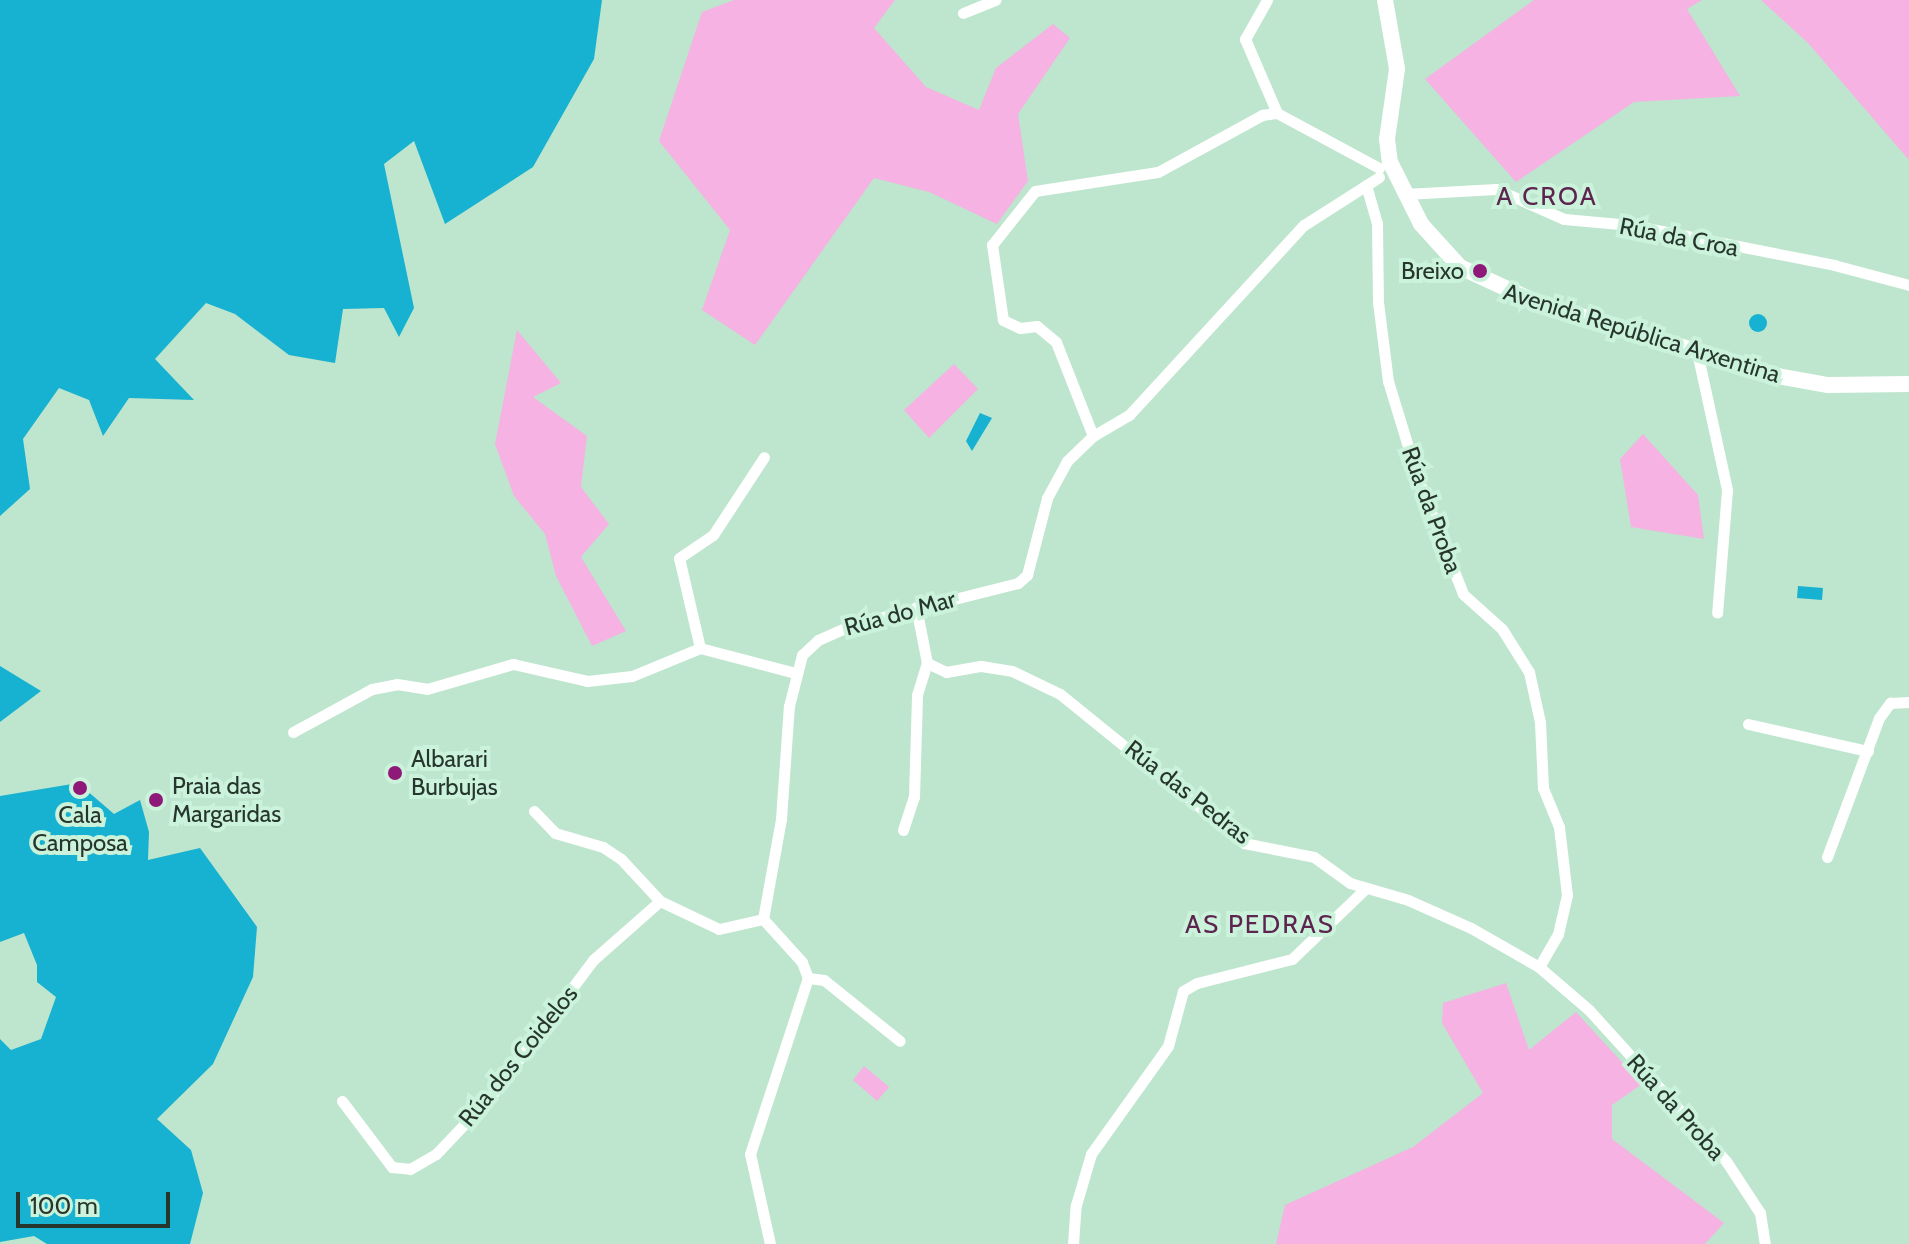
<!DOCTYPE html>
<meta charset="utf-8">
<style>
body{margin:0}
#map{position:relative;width:1909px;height:1244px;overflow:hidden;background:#bee5cd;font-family:Cabin,sans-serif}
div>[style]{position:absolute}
.green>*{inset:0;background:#f5b2e2}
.water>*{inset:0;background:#17b1d1}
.round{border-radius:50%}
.street>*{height:11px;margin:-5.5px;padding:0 5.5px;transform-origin:5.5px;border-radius:5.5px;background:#fff}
.secondary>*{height:16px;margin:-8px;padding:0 8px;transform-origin:8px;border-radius:8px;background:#fff}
.dots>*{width:22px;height:22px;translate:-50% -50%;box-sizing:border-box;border:4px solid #cbf2da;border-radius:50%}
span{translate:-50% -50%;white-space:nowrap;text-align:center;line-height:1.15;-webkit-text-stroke:8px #cbf2da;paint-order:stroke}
.street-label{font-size:24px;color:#27362c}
.poi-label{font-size:24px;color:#27362c}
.right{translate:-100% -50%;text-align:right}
.left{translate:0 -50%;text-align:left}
.neighbourhood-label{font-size:26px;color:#5c244f;letter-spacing:2px}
.scale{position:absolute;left:16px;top:1192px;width:154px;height:36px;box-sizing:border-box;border:4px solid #27362c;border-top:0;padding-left:10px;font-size:24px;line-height:28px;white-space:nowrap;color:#27362c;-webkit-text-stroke:6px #cbf2da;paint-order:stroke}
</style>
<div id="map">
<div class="green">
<div style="clip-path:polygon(734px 0,895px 0,874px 28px,926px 87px,979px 110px,996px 68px,1053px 24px,1070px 38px,1018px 114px,1028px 181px,997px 224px,929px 192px,874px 178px,755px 345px,702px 310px,730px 230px,659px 141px,702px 12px)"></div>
<div style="clip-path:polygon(1534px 0,1702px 0,1687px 9px,1740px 96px,1634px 102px,1516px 182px,1425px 79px)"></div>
<div style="clip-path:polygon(1761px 0,1909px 0,1909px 160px,1808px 43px)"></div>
<div style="clip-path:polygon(517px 330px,561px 383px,533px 397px,587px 436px,581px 487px,609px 524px,581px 557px,626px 631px,592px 646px,556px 576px,545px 534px,514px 496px,495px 444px)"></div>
<div style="clip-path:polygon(954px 364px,978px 389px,929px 438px,904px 410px)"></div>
<div style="clip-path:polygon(1643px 434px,1698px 495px,1704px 539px,1631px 527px,1620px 459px)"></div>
<div style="clip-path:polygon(1506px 983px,1529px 1050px,1576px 1012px,1642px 1084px,1612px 1105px,1612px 1139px,1724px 1223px,1705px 1244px,1276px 1244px,1285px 1205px,1413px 1147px,1483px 1093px,1442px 1023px,1443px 1003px)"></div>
<div style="clip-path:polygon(864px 1066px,889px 1087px,877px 1101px,853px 1080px)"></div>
</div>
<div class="water">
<div style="clip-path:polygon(0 0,602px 0,594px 59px,533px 167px,445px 224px,414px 141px,384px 164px,414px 308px,399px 337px,384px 308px,343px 309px,335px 363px,289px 355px,235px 314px,206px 303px,155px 359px,194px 400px,129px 398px,103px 436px,89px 400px,59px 388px,23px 439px,30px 489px,0 516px)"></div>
<div class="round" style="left:1749px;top:314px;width:18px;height:18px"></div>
<div style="clip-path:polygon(980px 413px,992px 418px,972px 451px,966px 441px)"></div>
<div style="clip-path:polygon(1798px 586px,1823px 588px,1822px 600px,1797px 598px)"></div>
<div style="clip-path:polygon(0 666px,41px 691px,0 722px)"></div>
<div style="clip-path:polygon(78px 783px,114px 814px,140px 800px,149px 832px,148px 860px,200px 848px,257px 927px,253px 977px,213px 1064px,157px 1119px,191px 1150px,203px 1193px,190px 1244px,47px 1244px,34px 1236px,0 1242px,0 1039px,11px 1050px,41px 1039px,56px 997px,37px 982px,37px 965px,24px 933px,0 942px,0 796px)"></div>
</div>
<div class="street">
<div style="left:1267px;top:0;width:45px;rotate:119.4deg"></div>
<div style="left:1245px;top:39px;width:81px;rotate:66.6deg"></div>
<div style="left:963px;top:13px;width:35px;rotate:-22deg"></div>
<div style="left:1366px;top:185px;width:40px;rotate:74deg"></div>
<div style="left:1377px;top:223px;width:79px;rotate:89.3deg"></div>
<div style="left:1378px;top:302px;width:80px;rotate:82.8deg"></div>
<div style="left:1388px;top:381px;width:102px;rotate:73deg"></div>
<div style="left:1418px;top:479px;width:123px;rotate:68.6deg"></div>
<div style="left:1463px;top:594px;width:52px;rotate:41.9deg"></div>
<div style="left:1502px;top:629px;width:51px;rotate:57.9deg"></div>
<div style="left:1529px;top:672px;width:51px;rotate:77.6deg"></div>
<div style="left:1540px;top:722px;width:66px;rotate:87.4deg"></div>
<div style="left:1543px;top:788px;width:42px;rotate:67.7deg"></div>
<div style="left:1559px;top:827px;width:68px;rotate:83.3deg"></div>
<div style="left:1567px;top:895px;width:40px;rotate:103deg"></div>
<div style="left:1558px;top:934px;width:38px;rotate:120deg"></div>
<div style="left:1539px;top:967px;width:66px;rotate:40.7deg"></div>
<div style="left:1589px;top:1010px;width:204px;rotate:47.8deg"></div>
<div style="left:1726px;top:1161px;width:62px;rotate:56.8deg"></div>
<div style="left:1760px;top:1213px;width:31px;rotate:81deg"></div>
<div style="left:1405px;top:194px;width:91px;rotate:-3.1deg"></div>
<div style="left:1496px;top:189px;width:74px;rotate:23.8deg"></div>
<div style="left:1564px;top:219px;width:67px;rotate:5.1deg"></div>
<div style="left:1631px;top:225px;width:207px;rotate:11.1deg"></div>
<div style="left:1834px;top:265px;width:78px;rotate:14.9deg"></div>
<div style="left:1697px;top:352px;width:141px;rotate:77.7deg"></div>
<div style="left:1727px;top:490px;width:123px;rotate:94.6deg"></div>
<div style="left:1093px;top:436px;width:101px;rotate:-111.5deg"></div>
<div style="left:1056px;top:342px;width:25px;rotate:-140deg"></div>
<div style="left:1037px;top:326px;width:17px;rotate:173deg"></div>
<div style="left:1020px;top:328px;width:19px;rotate:-155deg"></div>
<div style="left:1003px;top:320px;width:76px;rotate:-98.3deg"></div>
<div style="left:992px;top:245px;width:69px;rotate:-51.5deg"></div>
<div style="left:1035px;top:191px;width:124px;rotate:-8.8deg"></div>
<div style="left:1158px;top:172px;width:119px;rotate:-28.7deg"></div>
<div style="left:1262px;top:115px;width:15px;rotate:-8deg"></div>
<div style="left:1277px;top:113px;width:116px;rotate:28.3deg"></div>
<div style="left:700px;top:648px;width:92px;rotate:-103.1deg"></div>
<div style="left:679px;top:558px;width:41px;rotate:-34.1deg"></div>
<div style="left:713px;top:535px;width:93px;rotate:-56.8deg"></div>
<div style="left:927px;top:663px;width:21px;rotate:25deg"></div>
<div style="left:946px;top:672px;width:36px;rotate:-10deg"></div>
<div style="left:981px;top:666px;width:31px;rotate:9deg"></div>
<div style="left:1012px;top:671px;width:53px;rotate:25.6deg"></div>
<div style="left:1060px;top:694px;width:237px;rotate:39deg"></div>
<div style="left:1244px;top:843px;width:71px;rotate:11.3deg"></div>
<div style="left:1314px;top:857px;width:44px;rotate:35.8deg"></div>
<div style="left:1350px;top:883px;width:60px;rotate:16.3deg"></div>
<div style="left:1408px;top:900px;width:69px;rotate:24deg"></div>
<div style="left:1471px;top:928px;width:78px;rotate:29.8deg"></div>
<div style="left:1748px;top:724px;width:123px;rotate:12.7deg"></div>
<div style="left:293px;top:732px;width:90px;rotate:-28.6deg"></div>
<div style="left:372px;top:689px;width:25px;rotate:-11deg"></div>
<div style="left:397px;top:684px;width:30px;rotate:9deg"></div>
<div style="left:427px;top:689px;width:90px;rotate:-16.2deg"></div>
<div style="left:513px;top:664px;width:76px;rotate:12.9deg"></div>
<div style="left:587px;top:681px;width:45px;rotate:-6.3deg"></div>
<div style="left:632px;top:676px;width:74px;rotate:-22.4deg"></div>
<div style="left:700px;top:648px;width:98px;rotate:14.7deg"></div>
<div style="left:534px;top:811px;width:30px;rotate:46deg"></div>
<div style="left:555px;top:833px;width:50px;rotate:16.3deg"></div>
<div style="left:603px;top:847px;width:22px;rotate:34deg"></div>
<div style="left:621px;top:859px;width:57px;rotate:47.1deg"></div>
<div style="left:660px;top:901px;width:65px;rotate:25.4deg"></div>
<div style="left:719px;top:929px;width:45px;rotate:-12.8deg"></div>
<div style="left:903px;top:830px;width:35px;rotate:-72deg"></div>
<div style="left:914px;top:797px;width:102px;rotate:-88.3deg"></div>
<div style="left:917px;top:695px;width:34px;rotate:-73deg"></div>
<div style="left:927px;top:663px;width:57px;rotate:-101.1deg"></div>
<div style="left:1827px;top:857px;width:148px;rotate:-69.5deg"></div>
<div style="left:1879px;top:718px;width:19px;rotate:-54deg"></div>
<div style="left:1890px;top:703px;width:19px;rotate:-3deg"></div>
<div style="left:808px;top:978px;width:16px;rotate:7deg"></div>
<div style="left:824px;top:980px;width:97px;rotate:38.8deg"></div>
<div style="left:342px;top:1101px;width:83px;rotate:52.9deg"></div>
<div style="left:392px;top:1167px;width:18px;rotate:6deg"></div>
<div style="left:410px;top:1169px;width:30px;rotate:-30deg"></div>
<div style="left:436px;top:1154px;width:81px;rotate:-46.5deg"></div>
<div style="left:492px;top:1095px;width:169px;rotate:-53.2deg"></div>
<div style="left:593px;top:960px;width:89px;rotate:-41.4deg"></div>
<div style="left:770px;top:1244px;width:92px;rotate:-102.5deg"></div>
<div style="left:750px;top:1154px;width:185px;rotate:-71.8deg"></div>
<div style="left:808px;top:978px;width:17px;rotate:-111deg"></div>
<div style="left:802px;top:962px;width:58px;rotate:-132.2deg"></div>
<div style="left:763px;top:919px;width:102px;rotate:-79.8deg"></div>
<div style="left:781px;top:819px;width:113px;rotate:-86deg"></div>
<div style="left:789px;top:706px;width:53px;rotate:-75.7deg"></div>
<div style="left:802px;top:655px;width:22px;rotate:-43deg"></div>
<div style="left:818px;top:640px;width:36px;rotate:-24deg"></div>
<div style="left:851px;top:625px;width:172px;rotate:-14.1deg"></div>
<div style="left:1018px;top:583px;width:12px;rotate:-42deg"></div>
<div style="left:1027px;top:575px;width:80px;rotate:-75.4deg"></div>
<div style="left:1047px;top:498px;width:42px;rotate:-61.6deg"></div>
<div style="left:1067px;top:461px;width:36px;rotate:-44deg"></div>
<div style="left:1093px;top:436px;width:42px;rotate:-30.3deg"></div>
<div style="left:1129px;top:415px;width:258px;rotate:-47.4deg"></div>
<div style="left:1304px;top:225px;width:89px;rotate:-32.6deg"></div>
<div style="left:1073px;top:1244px;width:39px;rotate:-86deg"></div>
<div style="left:1076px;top:1205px;width:53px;rotate:-73.6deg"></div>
<div style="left:1091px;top:1154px;width:133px;rotate:-54.5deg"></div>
<div style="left:1168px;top:1046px;width:57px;rotate:-74.7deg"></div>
<div style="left:1183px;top:991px;width:16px;rotate:-30deg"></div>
<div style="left:1197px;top:983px;width:98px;rotate:-14.2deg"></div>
<div style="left:1292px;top:959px;width:103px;rotate:-43.8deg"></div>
</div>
<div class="secondary">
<div style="left:1385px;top:0;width:70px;rotate:80.1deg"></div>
<div style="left:1397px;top:69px;width:71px;rotate:98.1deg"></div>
<div style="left:1387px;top:139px;width:23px;rotate:83deg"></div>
<div style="left:1390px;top:162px;width:69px;rotate:63.4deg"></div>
<div style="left:1421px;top:224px;width:58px;rotate:47.8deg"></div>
<div style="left:1460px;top:267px;width:86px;rotate:24.8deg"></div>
<div style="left:1538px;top:303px;width:251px;rotate:16.9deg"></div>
<div style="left:1778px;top:376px;width:51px;rotate:10.2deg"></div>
<div style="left:1828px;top:385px;width:81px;rotate:-0.7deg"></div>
</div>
<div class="dots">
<div style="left:1480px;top:271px;background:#8f1979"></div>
<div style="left:395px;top:773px;background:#8f1979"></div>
<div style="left:80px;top:788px;background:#8f1979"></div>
<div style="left:156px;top:800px;background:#8f1979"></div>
</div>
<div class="street-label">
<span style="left:1679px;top:237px;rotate:11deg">Rúa da Croa</span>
<span style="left:1642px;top:333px;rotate:17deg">Avenida República Arxentina</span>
<span style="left:1432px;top:510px;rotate:70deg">Rúa da Proba</span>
<span style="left:900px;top:613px;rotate:-15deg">Rúa do Mar</span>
<span style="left:1188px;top:792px;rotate:38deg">Rúa das Pedras</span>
<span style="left:518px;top:1056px;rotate:-51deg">Rúa dos Coidelos</span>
<span style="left:1676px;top:1107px;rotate:48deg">Rúa da Proba</span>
</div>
<div class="poi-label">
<span class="right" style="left:1464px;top:271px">Breixo</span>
<span class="left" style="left:411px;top:773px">Albarari<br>Burbujas</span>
<span class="left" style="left:172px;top:800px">Praia das<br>Margaridas</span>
<span style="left:80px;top:829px">Cala<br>Camposa</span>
</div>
<div class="neighbourhood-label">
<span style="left:1547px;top:197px">A CROA</span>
<span style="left:1260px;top:925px">AS PEDRAS</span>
</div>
<div class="scale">100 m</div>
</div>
